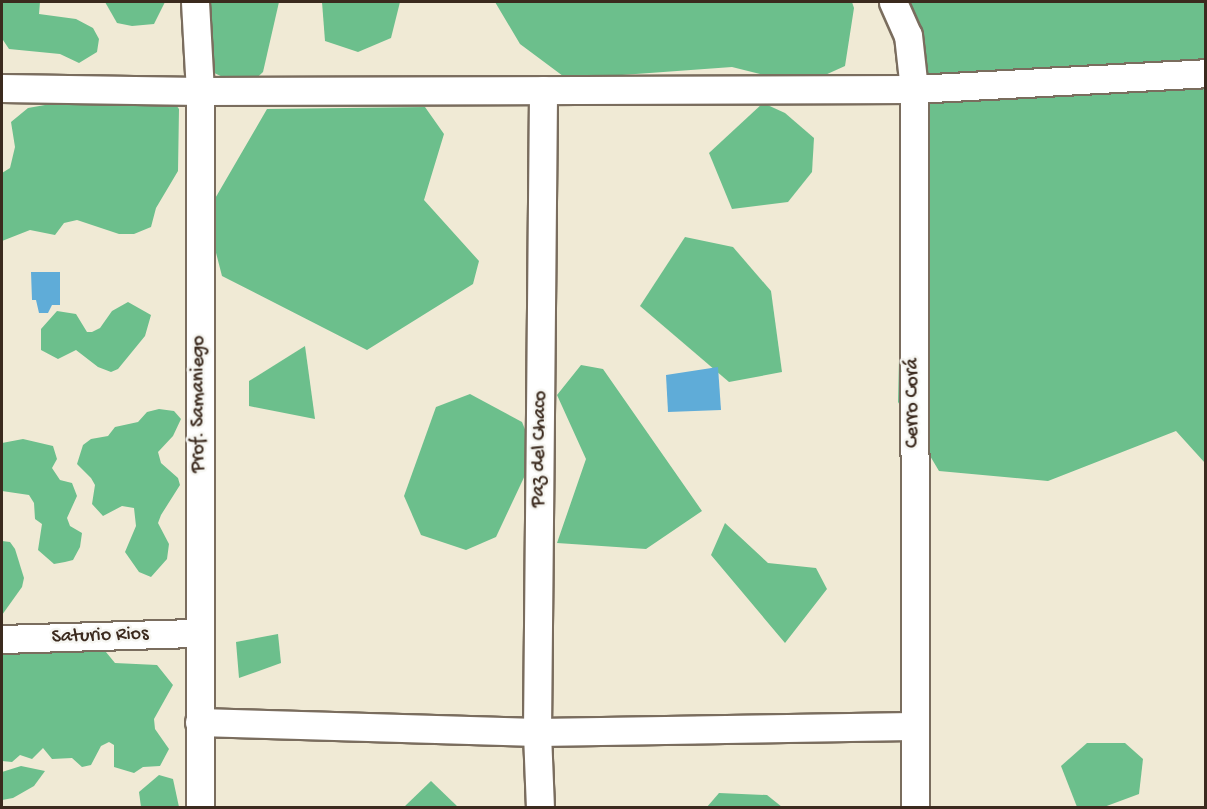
<!DOCTYPE html>
<meta charset="utf-8">
<style>
body{margin:0}
#map{position:relative;width:1207px;height:809px;overflow:hidden;background:#f0ead5;font-family:"Gochi Hand",sans-serif}
div>[style]{position:absolute}
.forest>*{inset:0;background:#6cbf8c}
.water>*{inset:0;background:#5facd8}
.roads{filter:drop-shadow(2px 0 #7a6d5e) drop-shadow(-2px 0 #7a6d5e) drop-shadow(0 2px #7a6d5e) drop-shadow(0 -2px #7a6d5e)}
.street>*{height:27px;margin:-13.5px;padding:0 13.5px;transform-origin:13.5px;border-radius:13.5px;background:#fff}
span{translate:-50% -50%;white-space:nowrap;text-align:center;line-height:1.15;-webkit-text-stroke:5px #f6f6f2;paint-order:stroke}
.street-label{font-size:20px;color:#3b2a1e}
.frame{position:absolute;inset:0;border:3px solid #3b2a1e;pointer-events:none}
</style>
<div id="map">
<div class="forest">
<div style="clip-path:polygon(2px 2px,40px 2px,39px 14px,76px 19px,93px 28px,99px 39px,97px 52px,79px 63px,60px 54px,9px 49px,3px 40px)"></div>
<div style="clip-path:polygon(105px 2px,165px 2px,154px 24px,132px 26px,117px 23px)"></div>
<div style="clip-path:polygon(205px 2px,279px 2px,263px 72px,246px 88px,210px 71px)"></div>
<div style="clip-path:polygon(322px 2px,400px 2px,391px 38px,358px 52px,325px 41px)"></div>
<div style="clip-path:polygon(495px 2px,852px 2px,854px 8px,845px 66px,803px 85px,732px 67px,567px 79px,520px 44px)"></div>
<div style="clip-path:polygon(891px 2px,1205px 2px,1205px 463px,1176px 431px,1048px 481px,939px 471px,898px 402px,907px 24px)"></div>
<div style="clip-path:polygon(101px 75px,136px 82px,171px 98px,179px 109px,178px 171px,156px 208px,151px 227px,134px 234px,119px 234px,77px 220px,64px 223px,55px 235px,30px 230px,2px 241px,2px 173px,10px 168px,15px 147px,11px 122px,28px 108px,62px 102px,82px 83px)"></div>
<div style="clip-path:polygon(763px 103px,785px 113px,814px 138px,812px 172px,788px 202px,732px 209px,709px 153px)"></div>
<div style="clip-path:polygon(425px 107px,444px 134px,424px 200px,479px 261px,473px 284px,367px 350px,222px 276px,206px 214px,267px 109px)"></div>
<div style="clip-path:polygon(685px 237px,733px 247px,771px 291px,782px 372px,729px 382px,640px 306px)"></div>
<div style="clip-path:polygon(128px 302px,151px 315px,145px 336px,118px 369px,111px 372px,98px 367px,76px 350px,58px 359px,41px 350px,41px 329px,57px 311px,76px 314px,87px 332px,92px 332px,100px 328px,112px 311px)"></div>
<div style="clip-path:polygon(305px 346px,315px 419px,249px 406px,249px 381px)"></div>
<div style="clip-path:polygon(581px 365px,603px 369px,702px 511px,646px 549px,557px 543px,586px 459px,557px 395px)"></div>
<div style="clip-path:polygon(470px 394px,522px 422px,535px 454px,496px 537px,466px 550px,421px 535px,404px 496px,436px 407px)"></div>
<div style="clip-path:polygon(159px 409px,174px 411px,181px 419px,173px 436px,158px 452px,161px 463px,178px 478px,180px 485px,161px 515px,158px 523px,169px 544px,167px 559px,151px 577px,139px 572px,125px 552px,136px 526px,134px 508px,122px 506px,103px 516px,92px 504px,95px 485px,91px 478px,77px 464px,83px 445px,91px 439px,108px 436px,115px 427px,138px 422px,147px 412px)"></div>
<div style="clip-path:polygon(23px 439px,53px 446px,57px 459px,52px 468px,60px 480px,72px 483px,77px 496px,67px 518px,70px 526px,82px 533px,80px 547px,73px 560px,65px 562px,54px 564px,38px 550px,42px 524px,35px 519px,34px 503px,29px 495px,2px 491px,2px 443px)"></div>
<div style="clip-path:polygon(725px 523px,768px 563px,816px 568px,827px 589px,785px 643px,711px 555px)"></div>
<div style="clip-path:polygon(2px 541px,10px 542px,15px 549px,24px 578px,22px 587px,2px 615px)"></div>
<div style="clip-path:polygon(278px 634px,281px 663px,239px 678px,236px 642px)"></div>
<div style="clip-path:polygon(2px 637px,101px 646px,115px 663px,157px 665px,173px 685px,154px 719px,155px 729px,169px 749px,160px 766px,143px 767px,134px 773px,114px 767px,114px 745px,109px 742px,101px 746px,91px 765px,82px 767px,72px 758px,52px 759px,43px 748px,32px 759px,20px 755px,12px 762px,2px 761px)"></div>
<div style="clip-path:polygon(1087px 743px,1125px 743px,1143px 759px,1139px 794px,1104px 807px,1077px 807px,1061px 766px)"></div>
<div style="clip-path:polygon(21px 766px,45px 771px,34px 786px,13px 798px,2px 800px,2px 772px)"></div>
<div style="clip-path:polygon(159px 775px,173px 779px,179px 807px,141px 807px,139px 792px)"></div>
<div style="clip-path:polygon(431px 781px,458px 807px,404px 807px)"></div>
<div style="clip-path:polygon(719px 793px,767px 795px,782px 807px,707px 807px)"></div>
</div>
<div class="water">
<div style="clip-path:polygon(31px 272px,60px 272px,60px 305px,52px 305px,48px 313px,39px 313px,36px 300px,32px 300px)"></div>
<div style="clip-path:polygon(718px 367px,721px 410px,668px 412px,666px 375px)"></div>
</div>
<div class="roads">
<div class="street">
<div style="left:195px;top:2px;width:89px;rotate:86.8deg"></div>
<div style="left:200px;top:91px;width:717px;rotate:90deg"></div>
<div style="left:893px;top:2px;width:36px;rotate:66deg"></div>
<div style="left:908px;top:35px;width:54px;rotate:83.7deg"></div>
<div style="left:914px;top:89px;width:719px;rotate:89.92deg"></div>
<div style="left:2px;top:88px;width:198px;rotate:0.9deg"></div>
<div style="left:200px;top:91px;width:714px;rotate:-0.16deg"></div>
<div style="left:914px;top:89px;width:292px;rotate:-3.1deg"></div>
<div style="left:2px;top:639px;width:196px;rotate:-1.8deg"></div>
<div style="left:199px;top:722px;width:338px;rotate:1.7deg"></div>
<div style="left:537px;top:732px;width:375px;rotate:-0.9deg"></div>
<div style="left:540px;top:808px;width:76px;rotate:-92.3deg"></div>
<div style="left:537px;top:732px;width:642px;rotate:-89.46deg"></div>
</div>
</div>
<div class="street-label">
<span style="left:913px;top:403px;rotate:-90deg">Cerro Corá</span>
<span style="left:199px;top:404px;rotate:-90deg">Prof. Samaniego</span>
<span style="left:540px;top:449px;rotate:-89deg">Paz del Chaco</span>
<span style="left:100px;top:636px;rotate:-2deg">Saturio Rios</span>
</div>
<div class="frame"></div>
</div>
